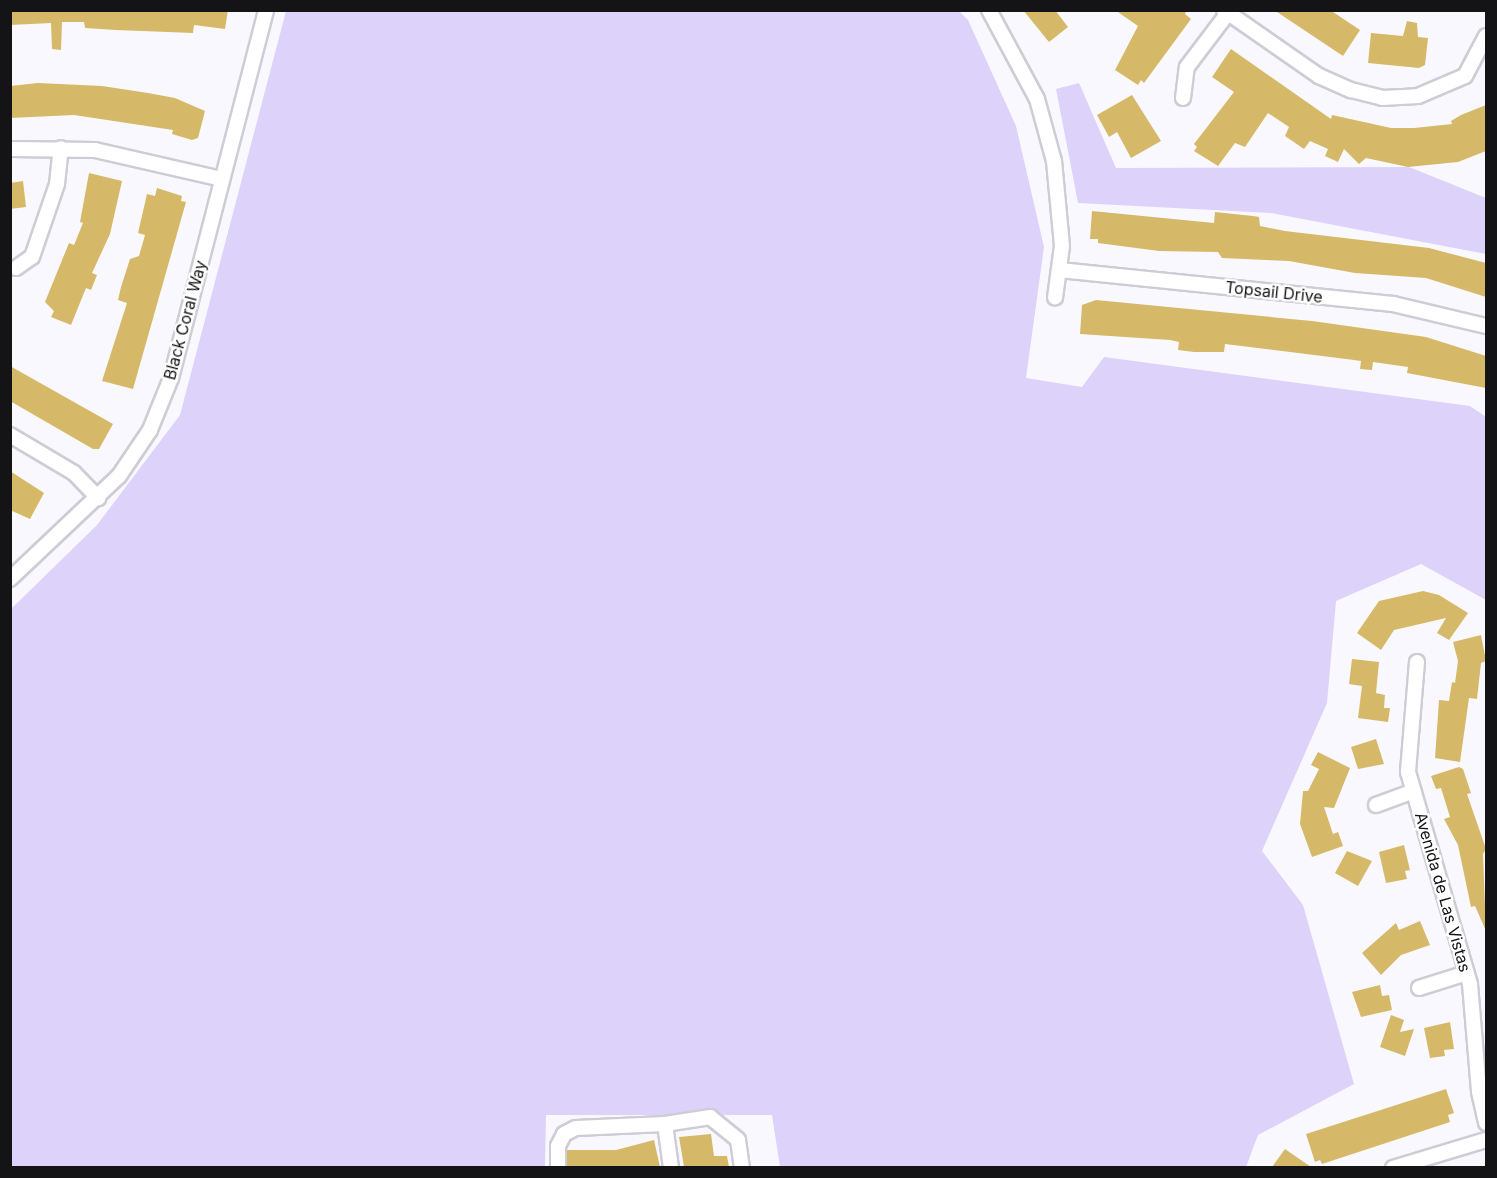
<!DOCTYPE html>
<style>
body{margin:0}
#map{position:relative;width:1497px;height:1178px;overflow:hidden;background:#faf8ff;font-family:Inter,sans-serif}
div>[style]{position:absolute}
.green>*{inset:0;background:#ddd2f9}
.building>*{inset:0;background:#d5b968}
.roads{filter:drop-shadow(2px 0 #ceccd4) drop-shadow(-2px 0 #ceccd4) drop-shadow(0 2px #ceccd4) drop-shadow(0 -2px #ceccd4)}
.minor>*{height:14px;margin:-7px;padding:0 7px;transform-origin:7px;border-radius:7px;background:#fff}
span{translate:-50% -50%;white-space:nowrap;text-align:center;line-height:1.15;-webkit-text-stroke:4.5px #fff;paint-order:stroke}
.street-label{font-size:16px;color:#141316}
.frame{position:absolute;inset:0;border:12px solid #141316;pointer-events:none}
</style>
<div id="map">
<div class="green">
<div style="clip-path:polygon(286px 11px,959px 11px,968px 20px,1016px 126px,1044px 247px,1026px 378px,1082px 387px,1104px 357px,1470px 406px,1486px 417px,1486px 600px,1421px 564px,1336px 601px,1327px 703px,1262px 851px,1303px 905px,1354px 1084px,1258px 1135px,1246px 1167px,780px 1167px,772px 1115px,546px 1115px,545px 1167px,11px 1168px,11px 609px,97px 525px,180px 415px)"></div>
<div style="clip-path:polygon(1079px 83px,1116px 168px,1409px 167px,1486px 198px,1486px 254px,1271px 213px,1078px 203px,1056px 89px)"></div>
</div>
<div class="building">
<div style="clip-path:polygon(10px 10px,228px 10px,225px 29px,194px 25px,193px 33px,116px 30px,85px 28px,84px 22px,62px 22px,61px 50px,52px 49px,51px 23px,10px 25px)"></div>
<div style="clip-path:polygon(1023px 10px,1055px 10px,1068px 27px,1049px 42px)"></div>
<div style="clip-path:polygon(1115px 10px,1187px 10px,1185px 14px,1191px 19px,1144px 83px,1141px 80px,1138px 85px,1115px 70px,1138px 26px)"></div>
<div style="clip-path:polygon(1274px 10px,1330px 10px,1360px 30px,1343px 56px)"></div>
<div style="clip-path:polygon(1407px 21px,1417px 23px,1418px 37px,1428px 38px,1425px 65px,1419px 68px,1368px 63px,1371px 33px,1403px 36px)"></div>
<div style="clip-path:polygon(1231px 49px,1331px 119px,1332px 115px,1391px 128px,1414px 128px,1452px 124px,1451px 121px,1461px 115px,1486px 105px,1486px 151px,1458px 162px,1408px 167px,1366px 158px,1359px 164px,1344px 149px,1338px 162px,1325px 156px,1328px 149px,1310px 141px,1304px 149px,1285px 136px,1289px 127px,1268px 113px,1245px 147px,1235px 143px,1218px 166px,1194px 151px,1197px 147px,1194px 144px,1234px 92px,1212px 77px)"></div>
<div style="clip-path:polygon(38px 83px,102px 86px,148px 93px,175px 98px,205px 111px,198px 138px,192px 140px,172px 134px,173px 130px,74px 115px,10px 118px,10px 86px)"></div>
<div style="clip-path:polygon(1132px 95px,1161px 141px,1131px 158px,1117px 132px,1109px 137px,1097px 115px)"></div>
<div style="clip-path:polygon(89px 173px,122px 181px,110px 234px,92px 273px,97px 275px,91px 290px,86px 288px,71px 325px,51px 317px,54px 311px,45px 302px,69px 243px,74px 245px,83px 223px,80px 222px)"></div>
<div style="clip-path:polygon(23px 181px,26px 207px,10px 209px,10px 183px)"></div>
<div style="clip-path:polygon(157px 188px,182px 196px,181px 201px,186px 202px,133px 389px,102px 381px,127px 303px,118px 300px,121px 287px,130px 259px,139px 256px,145px 235px,138px 233px,147px 194px,155px 196px)"></div>
<div style="clip-path:polygon(1092px 211px,1214px 223px,1215px 212px,1253px 216px,1259px 217px,1260px 226px,1285px 231px,1429px 248px,1486px 263px,1486px 297px,1426px 278px,1355px 273px,1289px 261px,1222px 258px,1218px 252px,1159px 251px,1098px 243px,1098px 239px,1090px 239px)"></div>
<div style="clip-path:polygon(1096px 300px,1312px 321px,1426px 337px,1486px 356px,1486px 388px,1407px 373px,1408px 367px,1373px 362px,1372px 370px,1360px 369px,1361px 361px,1354px 360px,1225px 344px,1224px 352px,1194px 352px,1178px 350px,1179px 342px,1170px 340px,1080px 334px,1082px 305px)"></div>
<div style="clip-path:polygon(10px 366px,113px 424px,99px 449px,93px 449px,10px 401px)"></div>
<div style="clip-path:polygon(10px 471px,44px 493px,30px 519px,10px 510px)"></div>
<div style="clip-path:polygon(1423px 591px,1439px 595px,1468px 613px,1449px 640px,1437px 633px,1446px 618px,1394px 630px,1381px 650px,1357px 633px,1379px 601px)"></div>
<div style="clip-path:polygon(1481px 635px,1486px 661px,1481px 663px,1477px 699px,1469px 698px,1460px 762px,1435px 758px,1439px 700px,1449px 701px,1452px 682px,1455px 683px,1458px 661px,1453px 642px)"></div>
<div style="clip-path:polygon(1352px 659px,1379px 662px,1376px 693px,1385px 695px,1384px 708px,1390px 708px,1388px 722px,1358px 718px,1362px 686px,1349px 684px)"></div>
<div style="clip-path:polygon(1376px 739px,1384px 764px,1358px 769px,1351px 747px)"></div>
<div style="clip-path:polygon(1318px 752px,1350px 768px,1334px 808px,1324px 807px,1333px 834px,1338px 832px,1343px 846px,1312px 857px,1300px 824px,1303px 791px,1308px 791px,1319px 769px,1311px 765px)"></div>
<div style="clip-path:polygon(1459px 767px,1463px 769px,1471px 793px,1467px 794px,1486px 849px,1483px 854px,1486px 931px,1475px 906px,1471px 907px,1458px 845px,1444px 819px,1450px 817px,1441px 788px,1436px 789px,1431px 776px)"></div>
<div style="clip-path:polygon(1404px 845px,1410px 870px,1405px 871px,1407px 879px,1386px 883px,1379px 852px)"></div>
<div style="clip-path:polygon(1347px 851px,1372px 861px,1358px 886px,1335px 873px)"></div>
<div style="clip-path:polygon(1420px 921px,1430px 945px,1401px 955px,1381px 975px,1362px 953px,1396px 923px,1399px 930px)"></div>
<div style="clip-path:polygon(1380px 985px,1382px 996px,1389px 995px,1392px 1010px,1361px 1017px,1352px 992px)"></div>
<div style="clip-path:polygon(1391px 1015px,1404px 1020px,1400px 1032px,1414px 1029px,1405px 1056px,1380px 1047px)"></div>
<div style="clip-path:polygon(1450px 1022px,1454px 1049px,1444px 1050px,1445px 1056px,1430px 1058px,1424px 1028px)"></div>
<div style="clip-path:polygon(1446px 1089px,1454px 1113px,1448px 1115px,1450px 1122px,1322px 1164px,1320px 1160px,1315px 1162px,1306px 1134px)"></div>
<div style="clip-path:polygon(711px 1134px,714px 1156px,727px 1156px,729px 1167px,684px 1167px,679px 1137px)"></div>
<div style="clip-path:polygon(654px 1140px,660px 1167px,567px 1167px,567px 1150px,616px 1150px)"></div>
<div style="clip-path:polygon(1285px 1149px,1311px 1167px,1272px 1167px)"></div>
</div>
<div class="roads">
<div class="minor">
<div style="left:989px;top:10px;width:101px;rotate:61.7deg"></div>
<div style="left:1037px;top:99px;width:64px;rotate:74.7deg"></div>
<div style="left:1054px;top:161px;width:85px;rotate:84.6deg"></div>
<div style="left:1062px;top:246px;width:52px;rotate:97.7deg"></div>
<div style="left:1224px;top:10px;width:116px;rotate:34.8deg"></div>
<div style="left:1319px;top:76px;width:35px;rotate:24deg"></div>
<div style="left:1351px;top:90px;width:32px;rotate:14deg"></div>
<div style="left:1382px;top:98px;width:36px;rotate:-3deg"></div>
<div style="left:1418px;top:96px;width:51px;rotate:-23.1deg"></div>
<div style="left:1465px;top:76px;width:45px;rotate:-62.3deg"></div>
<div style="left:1183px;top:98px;width:31px;rotate:-83deg"></div>
<div style="left:1187px;top:67px;width:68px;rotate:-52.8deg"></div>
<div style="left:10px;top:149px;width:85px;rotate:0.7deg"></div>
<div style="left:95px;top:150px;width:130px;rotate:12.9deg"></div>
<div style="left:16px;top:268px;width:19px;rotate:-35deg"></div>
<div style="left:32px;top:257px;width:77px;rotate:-71.1deg"></div>
<div style="left:57px;top:184px;width:36px;rotate:-84deg"></div>
<div style="left:1059px;top:270px;width:336px;rotate:5.8deg"></div>
<div style="left:1393px;top:304px;width:96px;rotate:13.3deg"></div>
<div style="left:10px;top:435px;width:74px;rotate:30.7deg"></div>
<div style="left:74px;top:473px;width:35px;rotate:46deg"></div>
<div style="left:10px;top:579px;width:150px;rotate:-43.4deg"></div>
<div style="left:119px;top:476px;width:55px;rotate:-56deg"></div>
<div style="left:150px;top:430px;width:56px;rotate:-68deg"></div>
<div style="left:171px;top:378px;width:380px;rotate:-75.5deg"></div>
<div style="left:1417px;top:662px;width:110px;rotate:94.7deg"></div>
<div style="left:1408px;top:772px;width:221px;rotate:73.7deg"></div>
<div style="left:1470px;top:984px;width:108px;rotate:85.2deg"></div>
<div style="left:1479px;top:1092px;width:32px;rotate:77deg"></div>
<div style="left:1376px;top:805px;width:40px;rotate:-20.2deg"></div>
<div style="left:1419px;top:988px;width:50px;rotate:-17.4deg"></div>
<div style="left:665px;top:1124px;width:44px;rotate:82.2deg"></div>
<div style="left:558px;top:1168px;width:22px;rotate:-90deg"></div>
<div style="left:558px;top:1146px;width:13px;rotate:-63deg"></div>
<div style="left:564px;top:1134px;width:13px;rotate:-27deg"></div>
<div style="left:576px;top:1128px;width:89px;rotate:-2.6deg"></div>
<div style="left:665px;top:1124px;width:46px;rotate:-8.8deg"></div>
<div style="left:710px;top:1117px;width:36px;rotate:39deg"></div>
<div style="left:738px;top:1140px;width:28px;rotate:82deg"></div>
<div style="left:1393px;top:1168px;width:97px;rotate:-16.8deg"></div>
</div>
</div>
<div class="street-label">
<span style="left:1274px;top:292px;rotate:6deg">Topsail Drive</span>
<span style="left:185px;top:320px;rotate:-75deg">Black Coral Way</span>
<span style="left:1443px;top:892px;rotate:74deg">Avenida de Las Vistas</span>
</div>
<div class="frame"></div>
</div>
